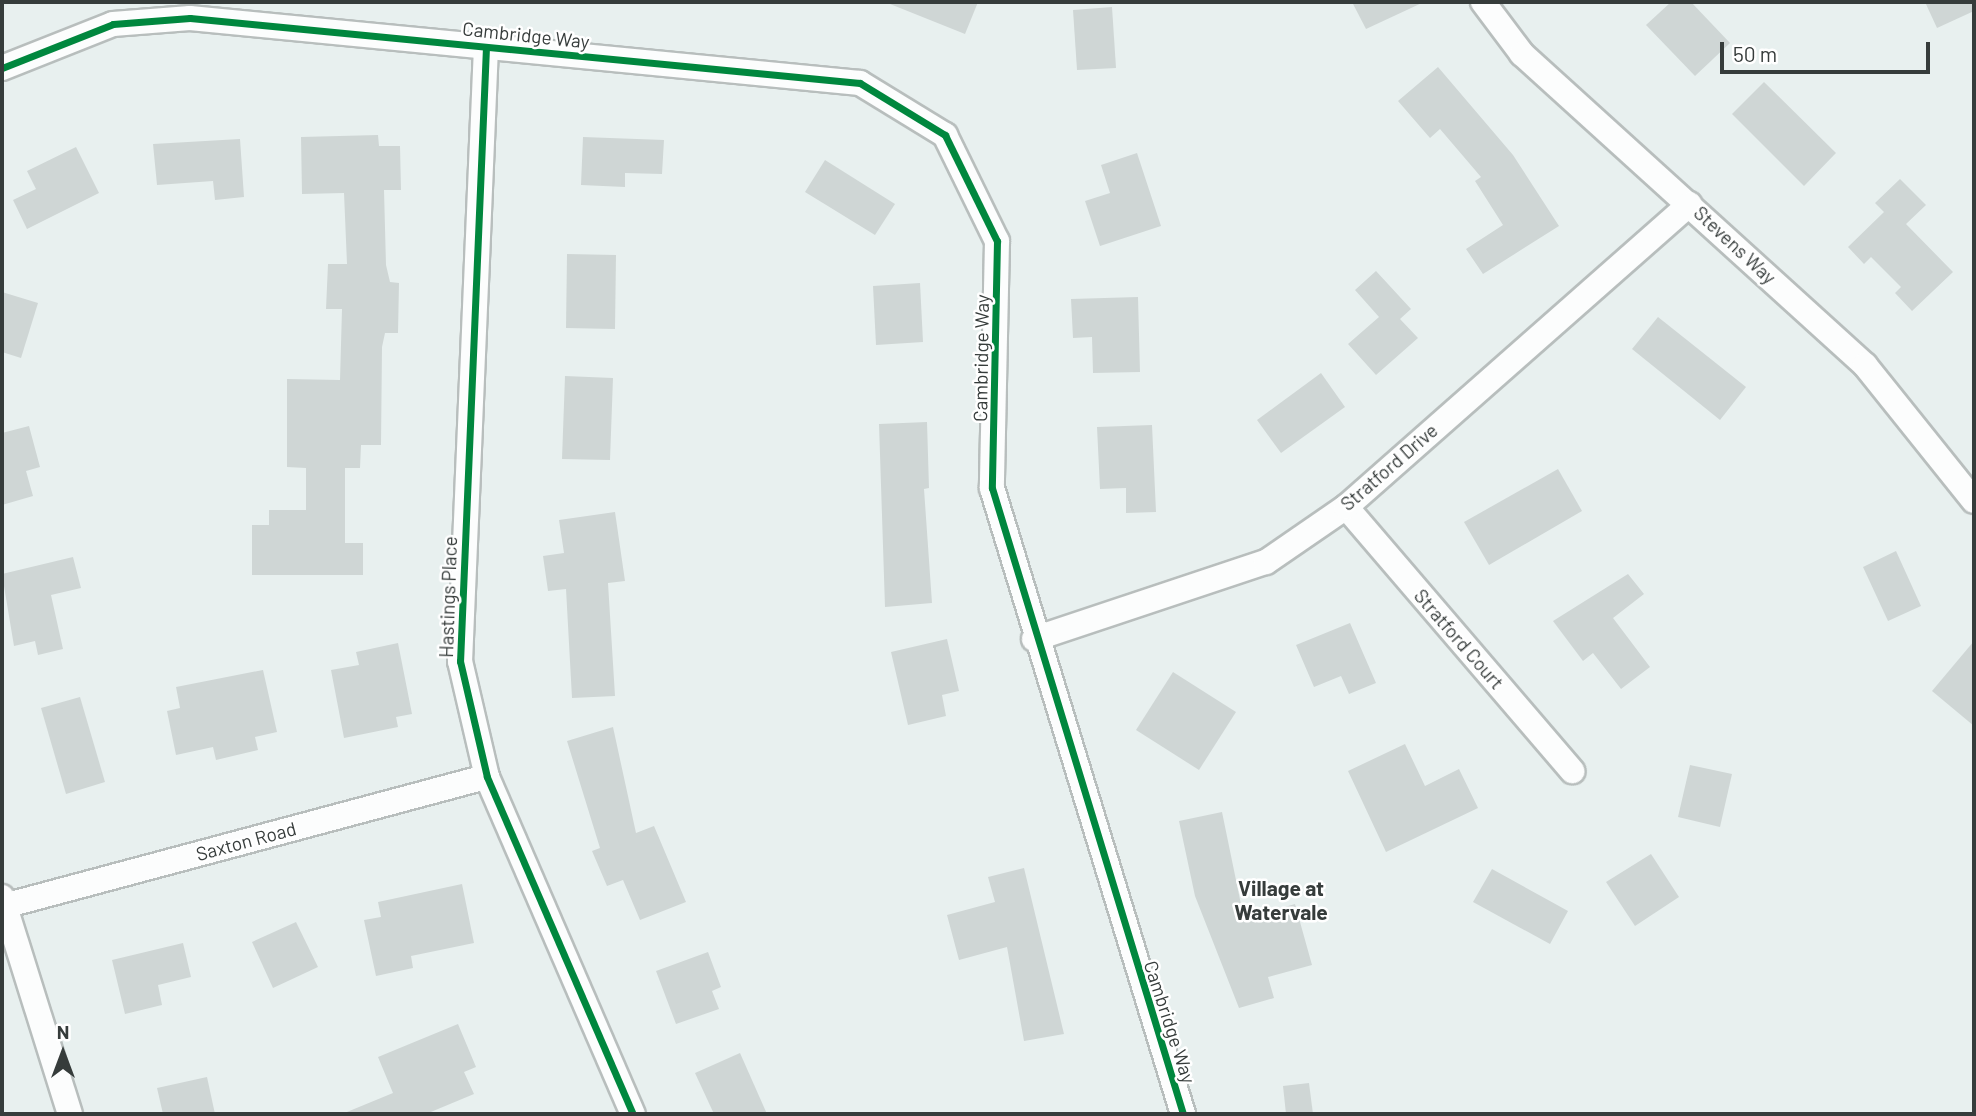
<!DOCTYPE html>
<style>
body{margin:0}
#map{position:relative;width:1976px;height:1116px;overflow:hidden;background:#e8f0ef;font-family:Barlow,sans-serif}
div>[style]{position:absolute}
.building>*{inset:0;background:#cfd6d5}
.roads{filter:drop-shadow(2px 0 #b8bebd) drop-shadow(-2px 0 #b8bebd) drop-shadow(0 2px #b8bebd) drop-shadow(0 -2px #b8bebd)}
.street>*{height:24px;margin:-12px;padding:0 12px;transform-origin:12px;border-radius:12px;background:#fcfdfd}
.cycleway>*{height:7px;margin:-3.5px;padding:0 3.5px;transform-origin:3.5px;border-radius:3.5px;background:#00873e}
span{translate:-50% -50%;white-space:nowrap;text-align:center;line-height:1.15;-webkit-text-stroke:5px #fff;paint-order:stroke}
.street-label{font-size:19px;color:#363c3b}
.neighbourhood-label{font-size:21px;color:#363c3b;font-weight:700}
.frame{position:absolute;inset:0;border:4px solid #363c3b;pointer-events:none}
.north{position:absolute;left:28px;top:1018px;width:70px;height:70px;-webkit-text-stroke:5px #fff;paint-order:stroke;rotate:0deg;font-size:19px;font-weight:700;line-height:28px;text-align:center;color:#363c3b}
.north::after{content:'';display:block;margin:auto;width:24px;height:32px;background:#363c3b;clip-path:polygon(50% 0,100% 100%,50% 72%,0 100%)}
.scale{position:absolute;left:1720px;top:42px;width:210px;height:32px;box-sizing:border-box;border:4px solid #363c3b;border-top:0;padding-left:9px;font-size:21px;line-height:24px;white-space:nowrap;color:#363c3b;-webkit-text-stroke:5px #fff;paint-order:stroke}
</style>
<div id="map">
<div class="building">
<div style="clip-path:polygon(885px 2px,978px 2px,965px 34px)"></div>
<div style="clip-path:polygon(1352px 2px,1424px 2px,1366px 29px)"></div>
<div style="clip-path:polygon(1671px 2px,1691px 2px,1730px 43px,1695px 76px,1646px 25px)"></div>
<div style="clip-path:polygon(1925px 2px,1974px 2px,1974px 11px,1937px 28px)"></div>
<div style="clip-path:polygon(1112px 7px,1116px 68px,1077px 70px,1073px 10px)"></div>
<div style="clip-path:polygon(1438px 67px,1513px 155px,1559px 226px,1483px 274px,1466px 249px,1503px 225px,1475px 181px,1481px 177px,1440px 129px,1430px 138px,1398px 101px)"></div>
<div style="clip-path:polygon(1764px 82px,1836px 153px,1804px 186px,1732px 114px)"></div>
<div style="clip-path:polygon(378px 135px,379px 146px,400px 146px,401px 190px,384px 190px,386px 265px,390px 282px,399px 283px,398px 333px,385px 333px,382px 347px,381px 445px,361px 445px,360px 468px,345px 468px,345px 543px,363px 543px,363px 575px,252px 575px,252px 525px,269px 525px,269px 510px,306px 510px,306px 468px,287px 467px,287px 379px,340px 380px,342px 309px,326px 309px,328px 264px,347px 264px,344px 193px,302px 194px,301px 137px)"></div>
<div style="clip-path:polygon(583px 137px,664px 140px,662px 174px,625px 173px,625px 187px,581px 185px)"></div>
<div style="clip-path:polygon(240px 139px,244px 197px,215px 200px,213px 181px,157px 185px,153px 144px)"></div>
<div style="clip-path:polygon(76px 147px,99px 193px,27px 229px,13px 200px,36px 189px,27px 171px)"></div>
<div style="clip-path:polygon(1137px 153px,1161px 226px,1100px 246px,1085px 201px,1110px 193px,1101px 165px)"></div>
<div style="clip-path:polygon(825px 160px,895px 204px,875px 235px,805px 192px)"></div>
<div style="clip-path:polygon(1900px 179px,1926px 205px,1906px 224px,1953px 272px,1912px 311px,1895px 293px,1901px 287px,1871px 257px,1864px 264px,1848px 247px,1884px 212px,1875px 203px)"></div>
<div style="clip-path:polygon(567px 254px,616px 255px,615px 329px,566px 328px)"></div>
<div style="clip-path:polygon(1376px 271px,1411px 309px,1400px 319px,1418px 338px,1376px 375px,1348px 344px,1379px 317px,1355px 290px)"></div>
<div style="clip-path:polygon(920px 283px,923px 342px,876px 345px,873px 286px)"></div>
<div style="clip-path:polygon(2px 292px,38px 303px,21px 358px,2px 352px)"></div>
<div style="clip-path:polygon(1138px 297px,1140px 372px,1093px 373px,1092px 337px,1073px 338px,1071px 299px)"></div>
<div style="clip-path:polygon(1658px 317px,1746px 387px,1720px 420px,1632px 349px)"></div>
<div style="clip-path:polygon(1321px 373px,1345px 407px,1281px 453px,1257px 420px)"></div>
<div style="clip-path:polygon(565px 376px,613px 378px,610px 460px,562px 459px)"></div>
<div style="clip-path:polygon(927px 422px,929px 488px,924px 489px,932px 603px,885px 607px,879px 424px)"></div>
<div style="clip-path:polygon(1152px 425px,1156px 512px,1126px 513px,1126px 488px,1100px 489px,1097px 427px)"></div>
<div style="clip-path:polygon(29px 426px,40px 467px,26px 471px,33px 496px,2px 505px,2px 433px)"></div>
<div style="clip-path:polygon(1558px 469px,1582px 511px,1489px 565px,1464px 522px)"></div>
<div style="clip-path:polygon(615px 512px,625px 581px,608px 583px,615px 696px,572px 698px,566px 589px,548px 591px,543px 556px,564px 553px,559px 520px)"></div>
<div style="clip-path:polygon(1896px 551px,1921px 606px,1888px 621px,1863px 567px)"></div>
<div style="clip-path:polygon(73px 557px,81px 588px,51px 595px,63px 649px,38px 655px,35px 641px,14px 646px,2px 574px)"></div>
<div style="clip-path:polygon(1628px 574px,1644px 594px,1613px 618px,1650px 667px,1621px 689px,1593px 653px,1583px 661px,1553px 621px)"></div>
<div style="clip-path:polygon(1350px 623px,1376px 683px,1349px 694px,1341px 676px,1314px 687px,1296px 645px)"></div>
<div style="clip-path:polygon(947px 639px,959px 691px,942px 695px,946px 716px,908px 725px,891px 652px)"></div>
<div style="clip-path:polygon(1974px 641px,1974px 726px,1932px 691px)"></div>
<div style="clip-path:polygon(398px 643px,412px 714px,396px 717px,398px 727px,344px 738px,331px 670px,359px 665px,356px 652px)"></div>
<div style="clip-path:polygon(263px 670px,277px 732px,255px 737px,258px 750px,216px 760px,213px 747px,176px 755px,167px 711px,180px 708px,176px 687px)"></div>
<div style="clip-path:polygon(1173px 672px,1236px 712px,1199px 770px,1136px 730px)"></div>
<div style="clip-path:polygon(80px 697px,105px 782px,66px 794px,41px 708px)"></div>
<div style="clip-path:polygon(613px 727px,636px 833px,654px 826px,686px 902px,640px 920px,623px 880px,607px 886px,592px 851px,600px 848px,567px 741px)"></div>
<div style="clip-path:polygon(1405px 744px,1425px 786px,1459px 769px,1478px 808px,1386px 852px,1348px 771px)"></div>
<div style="clip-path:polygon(1690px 765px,1732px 774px,1720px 827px,1678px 817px)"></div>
<div style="clip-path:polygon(1222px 812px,1244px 919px,1295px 904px,1312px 965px,1268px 977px,1274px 998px,1239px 1008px,1195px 896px,1179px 821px)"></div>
<div style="clip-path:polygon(1651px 854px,1679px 897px,1635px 926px,1606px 882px)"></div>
<div style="clip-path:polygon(1024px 868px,1064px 1034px,1024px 1041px,1007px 947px,959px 960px,947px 915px,995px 902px,988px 877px)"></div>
<div style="clip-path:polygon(1492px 869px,1568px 911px,1550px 944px,1473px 902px)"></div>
<div style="clip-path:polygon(462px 884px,474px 943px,411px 956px,413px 968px,376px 976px,364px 920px,381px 917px,378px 902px)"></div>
<div style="clip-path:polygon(296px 922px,318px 967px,273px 988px,252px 942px)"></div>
<div style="clip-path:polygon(183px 943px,191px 977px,158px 985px,162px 1005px,125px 1014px,112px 960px)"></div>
<div style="clip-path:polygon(708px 952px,721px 987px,712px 991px,719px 1009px,676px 1024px,656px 971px)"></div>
<div style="clip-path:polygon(458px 1024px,476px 1067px,464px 1072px,474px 1094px,426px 1114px,342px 1114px,393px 1093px,378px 1057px)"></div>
<div style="clip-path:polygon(740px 1053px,767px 1114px,714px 1114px,695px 1073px)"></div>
<div style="clip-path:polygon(207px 1077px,215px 1114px,163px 1114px,157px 1088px)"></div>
<div style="clip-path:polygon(1309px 1083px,1313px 1114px,1286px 1114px,1283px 1086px)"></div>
</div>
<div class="roads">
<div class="street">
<div style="left:1483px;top:2px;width:65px;rotate:53.1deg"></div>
<div style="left:1522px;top:54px;width:463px;rotate:42.2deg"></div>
<div style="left:1865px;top:365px;width:174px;rotate:51.3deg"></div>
<div style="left:486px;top:47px;width:615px;rotate:92.42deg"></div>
<div style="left:460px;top:661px;width:119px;rotate:76.9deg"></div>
<div style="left:487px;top:777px;width:367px;rotate:66.6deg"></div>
<div style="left:2px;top:68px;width:119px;rotate:-21.6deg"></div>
<div style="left:113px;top:24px;width:77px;rotate:-4.5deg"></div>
<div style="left:190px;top:18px;width:673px;rotate:5.54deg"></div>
<div style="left:860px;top:83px;width:100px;rotate:31.5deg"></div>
<div style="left:945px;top:135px;width:118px;rotate:63.9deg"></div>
<div style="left:997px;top:241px;width:247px;rotate:91.2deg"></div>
<div style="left:992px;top:488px;width:654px;rotate:73.03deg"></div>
<div style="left:1346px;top:507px;width:348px;rotate:49.4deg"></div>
<div style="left:1034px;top:639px;width:244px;rotate:-18.4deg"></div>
<div style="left:1266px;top:562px;width:97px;rotate:-34.5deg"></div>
<div style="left:1346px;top:507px;width:458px;rotate:-41.4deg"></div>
<div style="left:2px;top:897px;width:227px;rotate:72.6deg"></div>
<div style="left:4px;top:906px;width:500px;rotate:-15deg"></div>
</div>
</div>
<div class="cycleway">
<div style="left:486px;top:47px;width:615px;rotate:92.42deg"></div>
<div style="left:460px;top:661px;width:119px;rotate:76.9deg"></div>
<div style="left:487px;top:777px;width:367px;rotate:66.6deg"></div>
<div style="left:2px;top:68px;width:119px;rotate:-21.6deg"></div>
<div style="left:113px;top:24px;width:77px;rotate:-4.5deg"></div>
<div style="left:190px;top:18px;width:673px;rotate:5.54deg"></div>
<div style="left:860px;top:83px;width:100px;rotate:31.5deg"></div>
<div style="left:945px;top:135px;width:118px;rotate:63.9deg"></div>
<div style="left:997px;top:241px;width:247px;rotate:91.2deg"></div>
<div style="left:992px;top:488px;width:654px;rotate:73.03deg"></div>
</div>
<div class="street-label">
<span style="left:526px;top:35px;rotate:6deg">Cambridge Way</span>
<span style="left:1735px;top:245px;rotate:43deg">Stevens Way</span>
<span style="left:981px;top:358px;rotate:-89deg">Cambridge Way</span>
<span style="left:1389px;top:467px;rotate:-41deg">Stratford Drive</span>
<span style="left:448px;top:597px;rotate:-88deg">Hastings Place</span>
<span style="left:1459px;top:639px;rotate:49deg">Stratford Court</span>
<span style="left:246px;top:841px;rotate:-15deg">Saxton Road</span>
<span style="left:1170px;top:1022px;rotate:72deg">Cambridge Way</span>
</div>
<div class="neighbourhood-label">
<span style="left:1281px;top:900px">Village at<br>Watervale</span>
</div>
<div class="frame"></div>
<div class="north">N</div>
<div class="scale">50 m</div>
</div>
